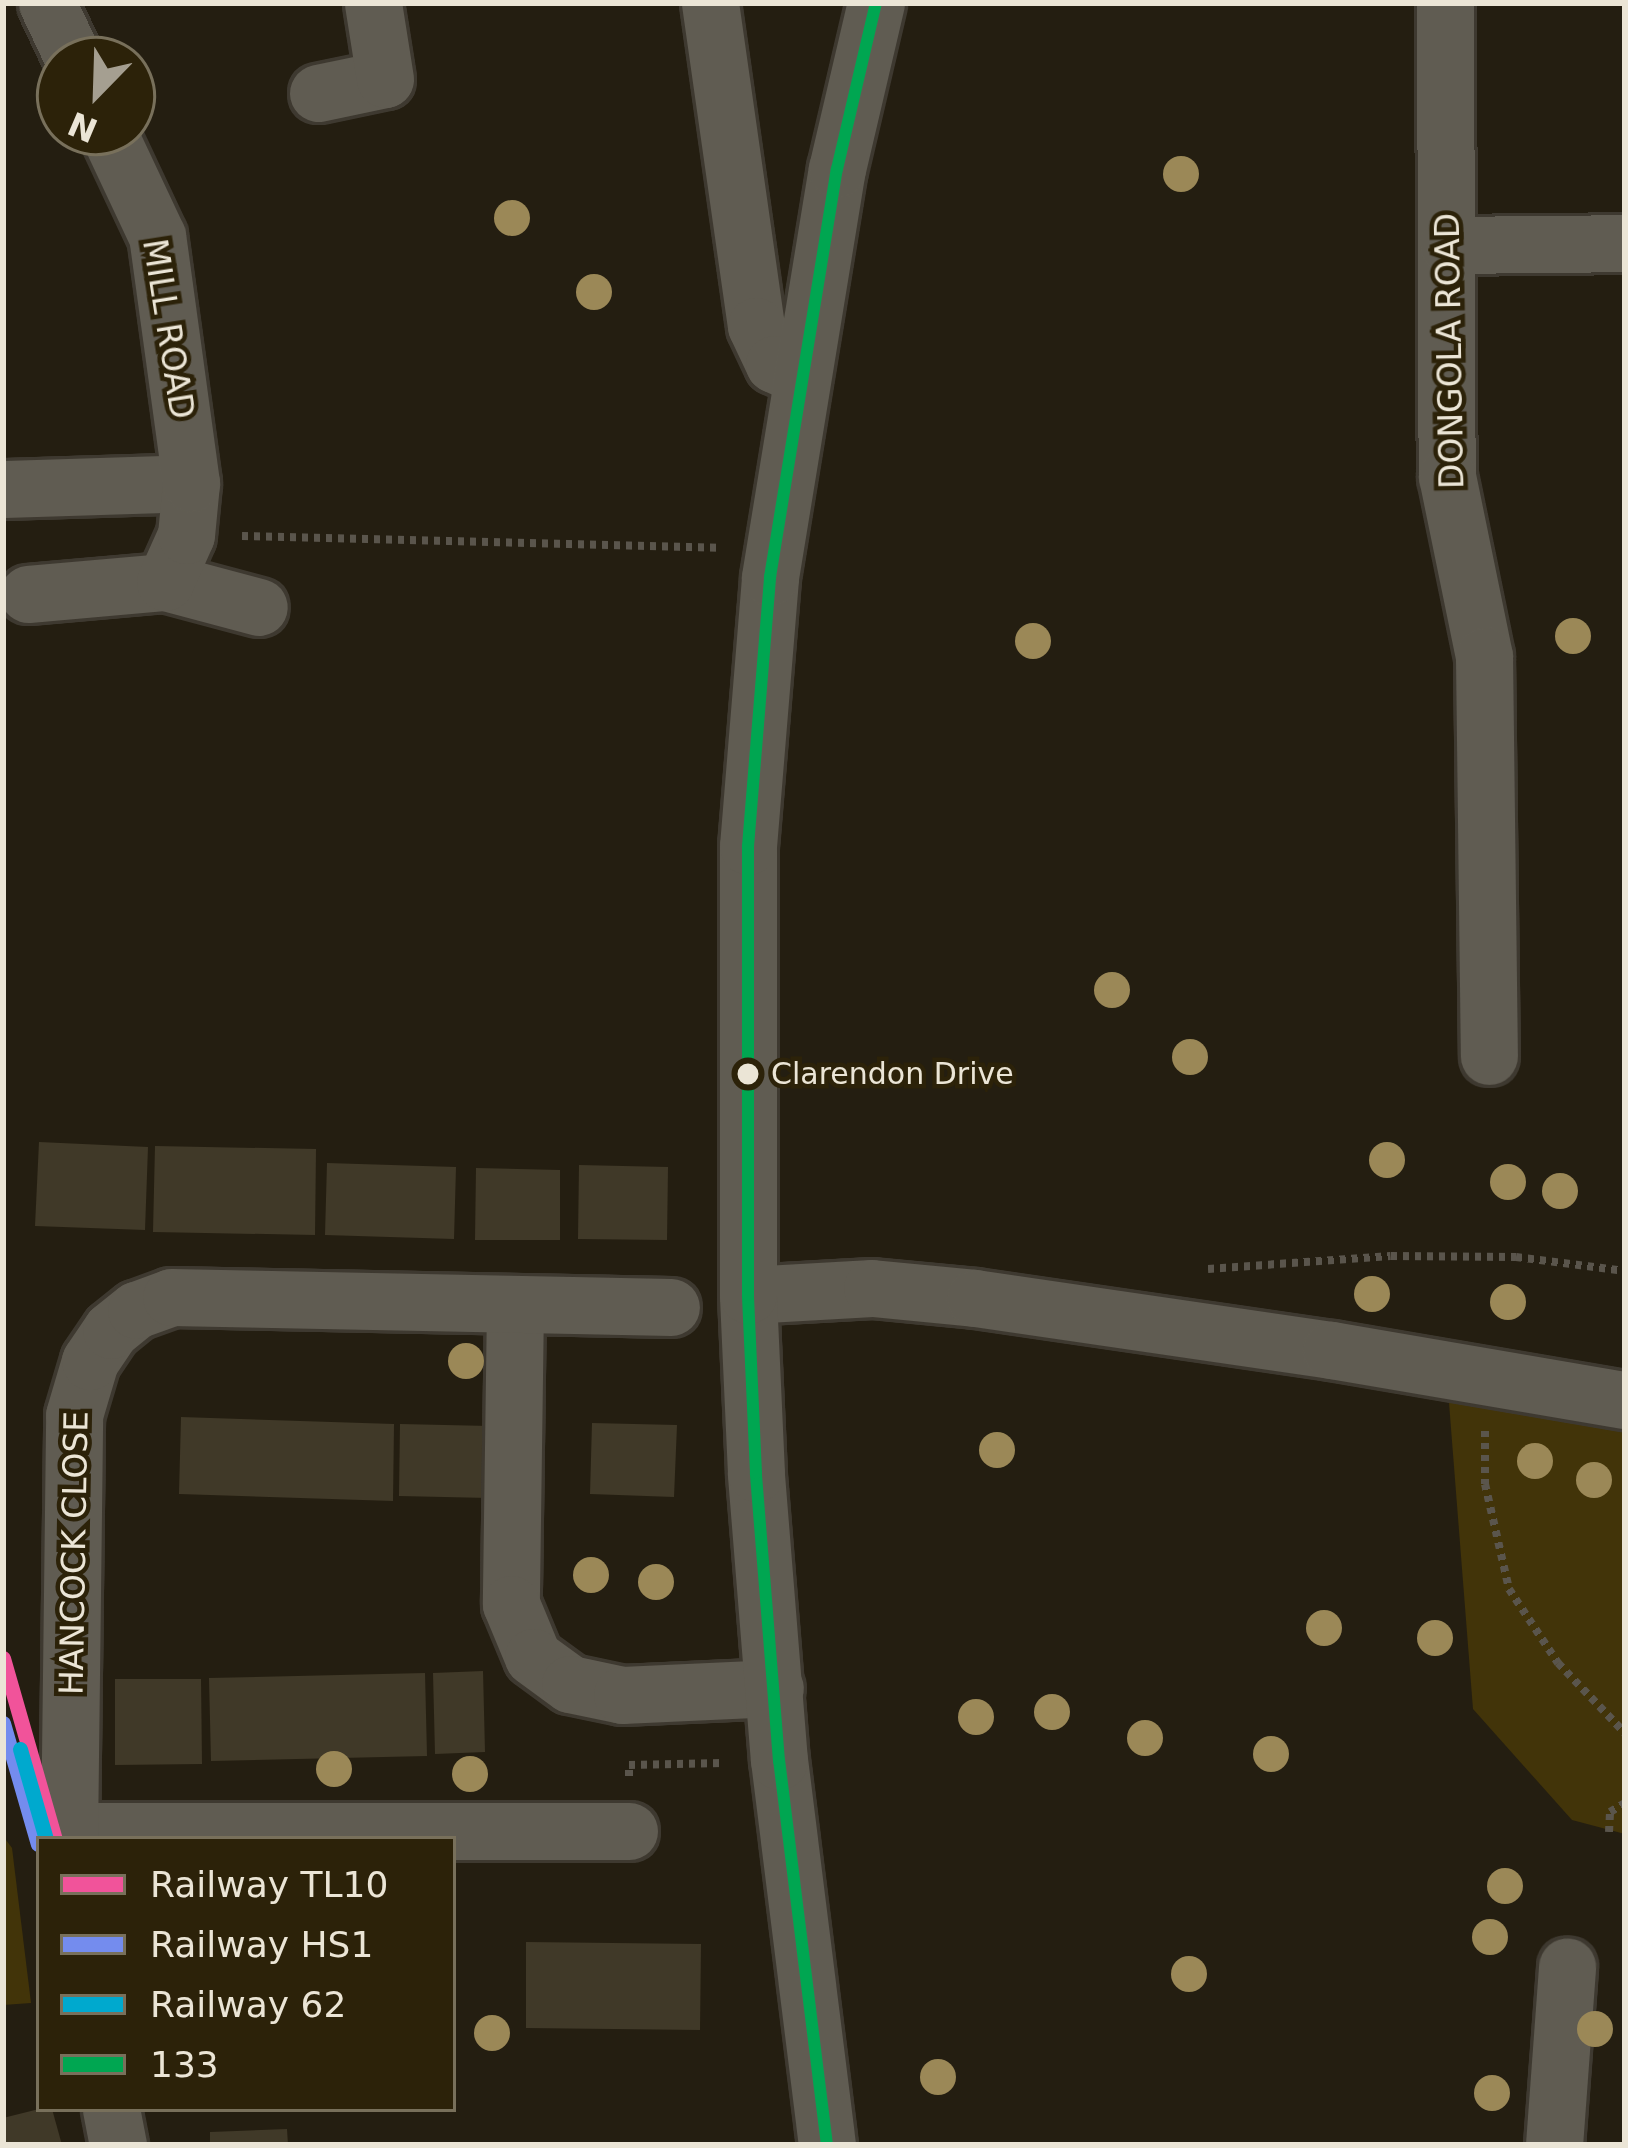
<!DOCTYPE html>
<style>
body{margin:0}
#map{position:relative;width:1628px;height:2148px;overflow:hidden;background:#241e11;font-family:"DejaVu Sans",sans-serif}
div>[style]{position:absolute}
.green>*{inset:0;background:#423409}
.building>*{inset:0;background:#403928}
.path>*{height:8px;margin-top:-4px;transform-origin:0;background:repeating-linear-gradient(90deg,#5a554c 0 6px,transparent 0 12px)}
.roads{filter:drop-shadow(3px 0 #3e3930) drop-shadow(-3px 0 #3e3930) drop-shadow(0 3px #3e3930) drop-shadow(0 -3px #3e3930)}
.minor>*{height:57px;margin:-28.5px;padding:0 28.5px;transform-origin:28.5px;border-radius:28.5px;background:#605c52}
.bus-1>*{height:12px;margin:-6px;padding:0 6px;transform-origin:6px;border-radius:6px;background:#00a651}
.rail-1>*{height:15px;margin:-7.5px;padding:0 7.5px;transform-origin:7.5px;border-radius:7.5px;background:#f1539a}
.rail-2>*{height:15px;margin:-7.5px;padding:0 7.5px;transform-origin:7.5px;border-radius:7.5px;background:#748cee}
.rail-3>*{height:15px;margin:-7.5px;padding:0 7.5px;transform-origin:7.5px;border-radius:7.5px;background:#00a9ce}
.trees>*{width:36px;height:36px;margin:-18px;border-radius:50%;background:#9b8857}
.dots>*{width:33px;height:33px;translate:-50% -50%;box-sizing:border-box;border:6px solid #2c2209;border-radius:50%}
span{translate:-50% -50%;white-space:nowrap;text-align:center;line-height:1.15;-webkit-text-stroke:9px #2c2209;paint-order:stroke}
.bus-label{font-size:30px;color:#ebe5d6}
.left{translate:0 -50%;text-align:left}
.street-label{font-size:33px;color:#ebe5d6}
.frame{position:absolute;inset:0;border:6px solid #ebe5d6;pointer-events:none}
.legend{position:absolute;left:36px;top:1836px;width:420px;height:276px;box-sizing:border-box;background:#2c2209;border:3px solid #78705b;margin:0;padding:15px 21px;list-style:none;font-size:36px;color:#ebe5d6}
.legend li{display:flex;align-items:center;gap:24px;height:60px}
.legend b{width:60px;border:3px solid #78705b}
.north{position:absolute;left:36px;top:36px;width:120px;height:120px;box-sizing:border-box;background:#2c2209;border:3px solid #78705b;border-radius:50%;rotate:203deg;font-size:33px;font-weight:700;line-height:48px;text-align:center;color:#ebe5d6}
.north::after{content:'';display:block;margin:auto;width:42px;height:54px;background:#a59f91;clip-path:polygon(50% 0,100% 100%,50% 72%,0 100%)}
</style>
<div id="map">
<div class="green">
<div style="clip-path:polygon(1448px 1390px,1625px 1422px,1625px 1834px,1572px 1820px,1473px 1709px)"></div>
<div style="clip-path:polygon(3px 1836px,12px 1848px,31px 2003px,3px 2005px)"></div>
</div>
<div class="building">
<div style="clip-path:polygon(39px 1142px,148px 1147px,145px 1230px,35px 1226px)"></div>
<div style="clip-path:polygon(155px 1146px,316px 1149px,315px 1235px,153px 1232px)"></div>
<div style="clip-path:polygon(327px 1163px,456px 1167px,454px 1239px,325px 1235px)"></div>
<div style="clip-path:polygon(579px 1165px,668px 1167px,667px 1240px,578px 1239px)"></div>
<div style="clip-path:polygon(476px 1168px,560px 1170px,560px 1240px,475px 1240px)"></div>
<div style="clip-path:polygon(181px 1417px,394px 1424px,393px 1501px,179px 1494px)"></div>
<div style="clip-path:polygon(592px 1423px,677px 1425px,674px 1497px,590px 1494px)"></div>
<div style="clip-path:polygon(400px 1424px,490px 1426px,489px 1498px,399px 1496px)"></div>
<div style="clip-path:polygon(483px 1671px,485px 1752px,435px 1754px,433px 1673px)"></div>
<div style="clip-path:polygon(425px 1673px,427px 1756px,211px 1761px,209px 1678px)"></div>
<div style="clip-path:polygon(115px 1679px,201px 1679px,202px 1764px,115px 1765px)"></div>
<div style="clip-path:polygon(526px 1942px,701px 1944px,700px 2030px,526px 2028px)"></div>
<div style="clip-path:polygon(39px 2109px,52px 2109px,62px 2145px,3px 2145px,3px 2118px)"></div>
<div style="clip-path:polygon(287px 2129px,288px 2145px,210px 2145px,210px 2132px)"></div>
</div>
<div class="path">
<div style="left:242px;top:536px;width:477px;rotate:1.4deg"></div>
<div style="left:1208px;top:1269px;width:183px;rotate:-4.1deg"></div>
<div style="left:1391px;top:1256px;width:125px;rotate:0.5deg"></div>
<div style="left:1516px;top:1257px;width:110px;rotate:7.3deg"></div>
<div style="left:1485px;top:1431px;width:53px;rotate:90deg"></div>
<div style="left:1485px;top:1484px;width:108px;rotate:77.1deg"></div>
<div style="left:1509px;top:1589px;width:89px;rotate:56.5deg"></div>
<div style="left:1558px;top:1663px;width:97px;rotate:46.3deg"></div>
<div style="left:629px;top:1776px;width:11px;rotate:-90deg"></div>
<div style="left:629px;top:1765px;width:94px;rotate:-1.2deg"></div>
<div style="left:1609px;top:1832px;width:20px;rotate:-87deg"></div>
<div style="left:1610px;top:1812px;width:17px;rotate:-31deg"></div>
</div>
<div class="roads">
<div class="minor">
<div style="left:47px;top:3px;width:63px;rotate:64.7deg"></div>
<div style="left:710px;top:3px;width:326px;rotate:81.9deg"></div>
<div style="left:756px;top:326px;width:42px;rotate:64.7deg"></div>
<div style="left:774px;top:364px;width:30px;rotate:24deg"></div>
<div style="left:1445px;top:3px;width:473px;rotate:89.8deg"></div>
<div style="left:1447px;top:476px;width:184px;rotate:78.4deg"></div>
<div style="left:1484px;top:656px;width:400px;rotate:89.3deg"></div>
<div style="left:318px;top:93px;width:68px;rotate:-11.8deg"></div>
<div style="left:385px;top:79px;width:77px;rotate:-99deg"></div>
<div style="left:1448px;top:245px;width:177px;rotate:-0.6deg"></div>
<div style="left:3px;top:489px;width:188px;rotate:-1.8deg"></div>
<div style="left:165px;top:582px;width:97px;rotate:14.9deg"></div>
<div style="left:28px;top:594px;width:138px;rotate:-5deg"></div>
<div style="left:165px;top:582px;width:51px;rotate:-65.9deg"></div>
<div style="left:186px;top:535px;width:52px;rotate:-84.5deg"></div>
<div style="left:191px;top:483px;width:249px;rotate:-97.8deg"></div>
<div style="left:157px;top:236px;width:115px;rotate:-115.2deg"></div>
<div style="left:748px;top:1295px;width:124px;rotate:-3.2deg"></div>
<div style="left:872px;top:1288px;width:103px;rotate:5.5deg"></div>
<div style="left:975px;top:1298px;width:360px;rotate:8.3deg"></div>
<div style="left:1331px;top:1350px;width:298px;rotate:9.7deg"></div>
<div style="left:515px;top:1305px;width:299px;rotate:90.8deg"></div>
<div style="left:511px;top:1604px;width:57px;rotate:67.5deg"></div>
<div style="left:533px;top:1657px;width:46px;rotate:36.1deg"></div>
<div style="left:570px;top:1684px;width:53px;rotate:11.9deg"></div>
<div style="left:622px;top:1695px;width:153px;rotate:-2.6deg"></div>
<div style="left:68px;top:1831px;width:561px"></div>
<div style="left:69px;top:1839px;width:424px;rotate:-89.3deg"></div>
<div style="left:74px;top:1415px;width:56px;rotate:-73.5deg"></div>
<div style="left:90px;top:1361px;width:37px;rotate:-56deg"></div>
<div style="left:111px;top:1330px;width:32px;rotate:-39deg"></div>
<div style="left:136px;top:1310px;width:37px;rotate:-20deg"></div>
<div style="left:171px;top:1297px;width:500px;rotate:1.15deg"></div>
<div style="left:111px;top:2109px;width:37px;rotate:79deg"></div>
<div style="left:827px;top:2145px;width:387px;rotate:-97.1deg"></div>
<div style="left:779px;top:1761px;width:289px;rotate:-94.6deg"></div>
<div style="left:756px;top:1473px;width:178px;rotate:-92.6deg"></div>
<div style="left:748px;top:1295px;width:449px;rotate:-90deg"></div>
<div style="left:748px;top:846px;width:270px;rotate:-85.3deg"></div>
<div style="left:770px;top:577px;width:413px;rotate:-80.7deg"></div>
<div style="left:837px;top:169px;width:171px;rotate:-76.8deg"></div>
<div style="left:1554px;top:2145px;width:179px;rotate:-85.8deg"></div>
</div>
</div>
<div class="bus-1">
<div style="left:827px;top:2145px;width:387px;rotate:-97.1deg"></div>
<div style="left:779px;top:1761px;width:289px;rotate:-94.6deg"></div>
<div style="left:756px;top:1473px;width:178px;rotate:-92.6deg"></div>
<div style="left:748px;top:1295px;width:449px;rotate:-90deg"></div>
<div style="left:748px;top:846px;width:270px;rotate:-85.3deg"></div>
<div style="left:770px;top:577px;width:413px;rotate:-80.7deg"></div>
<div style="left:837px;top:169px;width:171px;rotate:-76.8deg"></div>
</div>
<div class="rail-1">
<div style="left:3px;top:1658px;width:188px;rotate:74deg"></div>
</div>
<div class="rail-2">
<div style="left:3px;top:1723px;width:126px;rotate:73.9deg"></div>
</div>
<div class="rail-3">
<div style="left:20px;top:1749px;width:94px;rotate:73.9deg"></div>
</div>
<div class="trees">
<div style="left:1181px;top:174px"></div>
<div style="left:512px;top:218px"></div>
<div style="left:594px;top:292px"></div>
<div style="left:1573px;top:636px"></div>
<div style="left:1033px;top:641px"></div>
<div style="left:1112px;top:990px"></div>
<div style="left:1190px;top:1057px"></div>
<div style="left:1387px;top:1160px"></div>
<div style="left:1508px;top:1182px"></div>
<div style="left:1560px;top:1191px"></div>
<div style="left:1372px;top:1294px"></div>
<div style="left:1508px;top:1302px"></div>
<div style="left:466px;top:1361px"></div>
<div style="left:997px;top:1450px"></div>
<div style="left:1535px;top:1461px"></div>
<div style="left:1594px;top:1480px"></div>
<div style="left:591px;top:1575px"></div>
<div style="left:656px;top:1582px"></div>
<div style="left:1324px;top:1628px"></div>
<div style="left:1435px;top:1638px"></div>
<div style="left:1052px;top:1712px"></div>
<div style="left:976px;top:1717px"></div>
<div style="left:1145px;top:1738px"></div>
<div style="left:1271px;top:1754px"></div>
<div style="left:334px;top:1769px"></div>
<div style="left:470px;top:1774px"></div>
<div style="left:1505px;top:1886px"></div>
<div style="left:1490px;top:1937px"></div>
<div style="left:1189px;top:1974px"></div>
<div style="left:1595px;top:2029px"></div>
<div style="left:492px;top:2033px"></div>
<div style="left:938px;top:2077px"></div>
<div style="left:1492px;top:2093px"></div>
</div>
<div class="dots">
<div style="left:748px;top:1074px;background:#ebe5d6"></div>
</div>
<div class="bus-label">
<span class="left" style="left:771px;top:1074px">Clarendon Drive</span>
</div>
<div class="street-label">
<span style="left:168px;top:329px;rotate:81deg">MILL ROAD</span>
<span style="left:1450px;top:351px;rotate:-91deg">DONGOLA ROAD</span>
<span style="left:74px;top:1553px;rotate:-89deg">HANCOCK CLOSE</span>
</div>
<div class="frame"></div>
<ul class="legend">
<li><b style="height:15px;background:#f1539a"></b>Railway TL10</li>
<li><b style="height:15px;background:#748cee"></b>Railway HS1</li>
<li><b style="height:15px;background:#00a9ce"></b>Railway 62</li>
<li><b style="height:15px;background:#00a651"></b>133</li>
</ul>
<div class="north">N</div>
</div>
